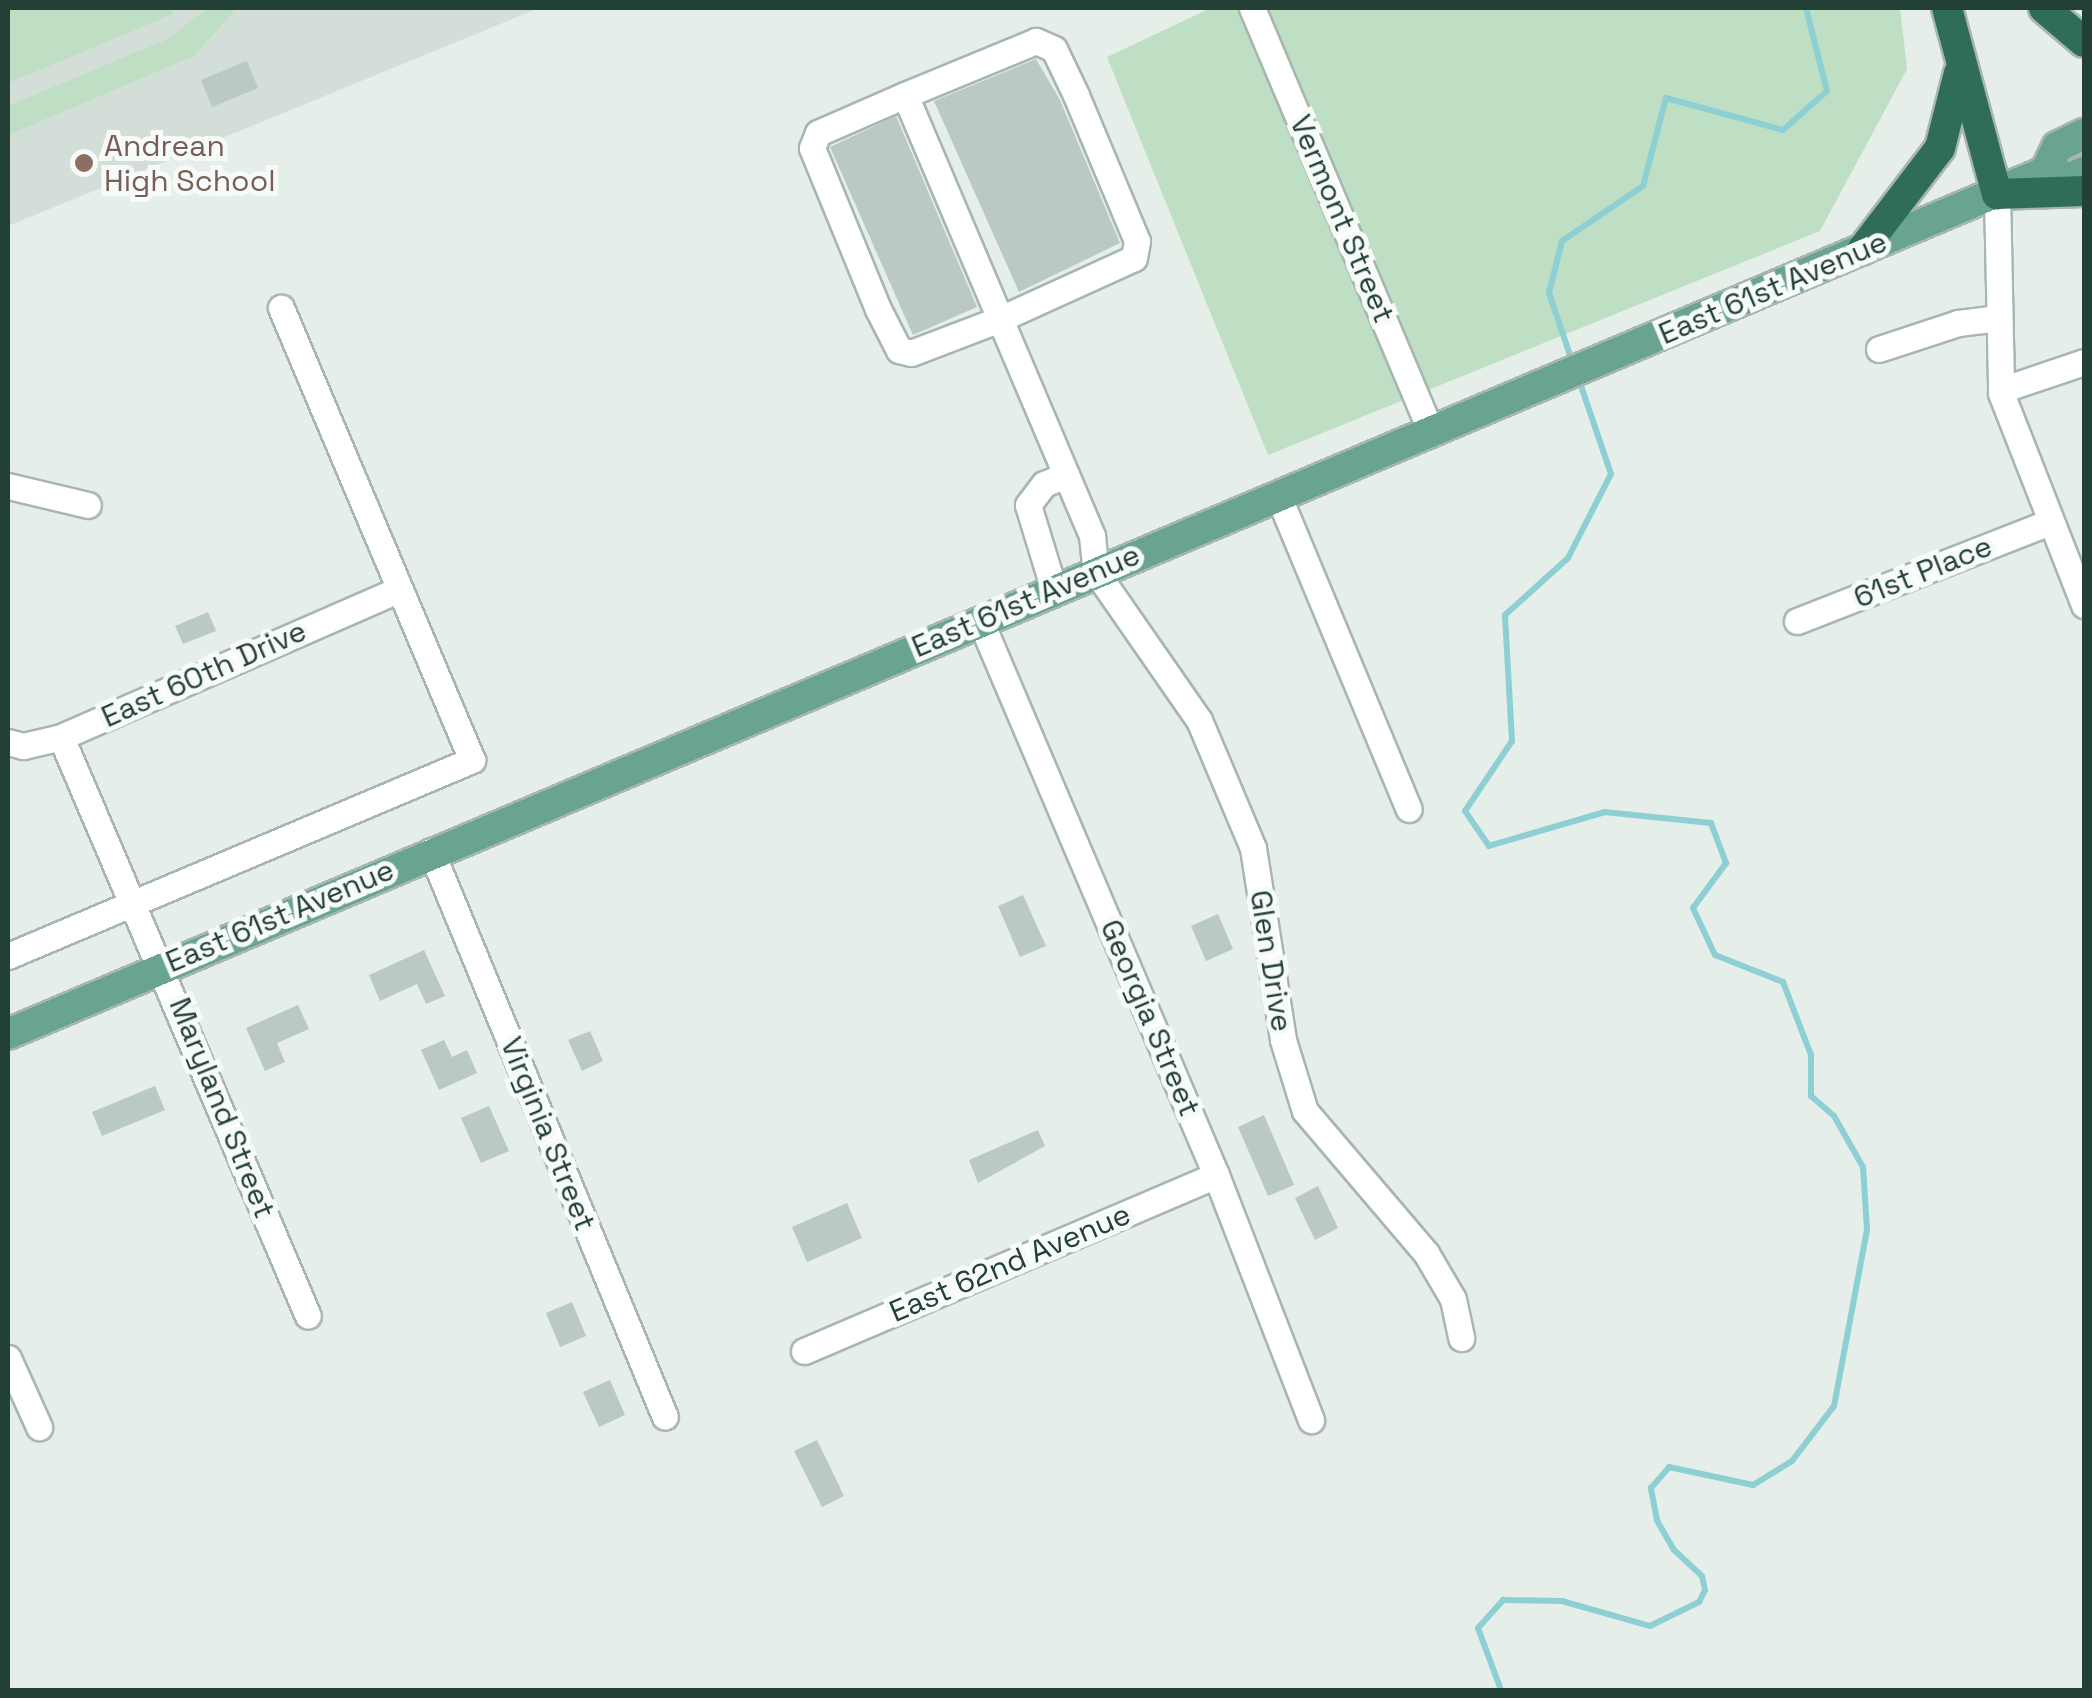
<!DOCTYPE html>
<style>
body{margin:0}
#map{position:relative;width:2092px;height:1698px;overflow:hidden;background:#e5eee9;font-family:"Space Grotesk",sans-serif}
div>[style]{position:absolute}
.built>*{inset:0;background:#d3ded8}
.green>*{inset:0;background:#bedfc4}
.stream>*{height:6px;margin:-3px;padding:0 3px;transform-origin:3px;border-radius:3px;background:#8dcfd3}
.building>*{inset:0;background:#bac9c2}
.roads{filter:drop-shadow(2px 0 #a7b6b0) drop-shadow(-2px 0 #a7b6b0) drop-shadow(0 2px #a7b6b0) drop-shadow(0 -2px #a7b6b0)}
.minor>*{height:25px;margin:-12.5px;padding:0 12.5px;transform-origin:12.5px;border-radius:12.5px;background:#fff}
.major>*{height:30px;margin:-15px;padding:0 15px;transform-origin:15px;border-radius:15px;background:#69a48f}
.highway>*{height:30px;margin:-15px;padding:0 15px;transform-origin:15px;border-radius:15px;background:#2f6d5a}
.dots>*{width:28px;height:28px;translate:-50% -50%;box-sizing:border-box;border:5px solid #f6faf8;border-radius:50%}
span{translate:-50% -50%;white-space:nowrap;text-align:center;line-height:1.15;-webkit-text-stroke:10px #f6faf8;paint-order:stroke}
.education-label{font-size:30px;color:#785e54}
.left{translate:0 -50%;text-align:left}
.street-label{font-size:30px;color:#234036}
.frame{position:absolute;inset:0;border:10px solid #234036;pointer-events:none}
</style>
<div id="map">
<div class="built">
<div style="clip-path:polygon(8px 8px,539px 8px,8px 226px)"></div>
</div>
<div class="green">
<div style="clip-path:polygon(8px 8px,170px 8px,173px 14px,8px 83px)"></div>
<div style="clip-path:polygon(207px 8px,237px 8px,194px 56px,8px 135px,8px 106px,168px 39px)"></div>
<div style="clip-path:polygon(1211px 8px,1900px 8px,1907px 69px,1820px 231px,1268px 455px,1107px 57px)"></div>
</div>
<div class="stream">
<div style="left:1572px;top:361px;width:72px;rotate:-108.7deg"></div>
<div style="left:1549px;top:293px;width:54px;rotate:-76deg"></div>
<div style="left:1562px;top:241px;width:98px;rotate:-34.2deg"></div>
<div style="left:1643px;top:186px;width:91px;rotate:-75.4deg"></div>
<div style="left:1666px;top:98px;width:121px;rotate:15.3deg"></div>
<div style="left:1783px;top:130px;width:59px;rotate:-41.6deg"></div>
<div style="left:1827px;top:91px;width:86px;rotate:-104.2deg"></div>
<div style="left:1501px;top:1690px;width:66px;rotate:-110.4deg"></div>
<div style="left:1478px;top:1628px;width:38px;rotate:-48deg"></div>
<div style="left:1503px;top:1600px;width:59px;rotate:1deg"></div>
<div style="left:1562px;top:1601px;width:91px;rotate:15.9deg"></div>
<div style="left:1650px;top:1626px;width:55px;rotate:-26.1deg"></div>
<div style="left:1699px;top:1602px;width:13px;rotate:-63deg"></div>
<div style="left:1705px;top:1590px;width:14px;rotate:-102deg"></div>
<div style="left:1702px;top:1576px;width:38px;rotate:-137deg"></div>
<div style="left:1674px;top:1550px;width:34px;rotate:-120deg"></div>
<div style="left:1657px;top:1520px;width:33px;rotate:-101deg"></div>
<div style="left:1651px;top:1488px;width:28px;rotate:-49deg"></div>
<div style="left:1669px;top:1467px;width:86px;rotate:12.1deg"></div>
<div style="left:1753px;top:1485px;width:46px;rotate:-31.6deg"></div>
<div style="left:1792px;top:1461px;width:69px;rotate:-52.6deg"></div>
<div style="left:1834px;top:1406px;width:179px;rotate:-79.4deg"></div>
<div style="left:1867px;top:1230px;width:63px;rotate:-93.6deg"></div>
<div style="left:1863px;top:1167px;width:59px;rotate:-119.6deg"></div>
<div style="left:1834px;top:1116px;width:30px;rotate:-139deg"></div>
<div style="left:1811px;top:1096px;width:41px;rotate:-90deg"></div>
<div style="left:1811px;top:1055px;width:78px;rotate:-111deg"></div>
<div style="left:1783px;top:982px;width:73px;rotate:-158.3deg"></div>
<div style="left:1715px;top:955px;width:52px;rotate:-115.1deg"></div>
<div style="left:1693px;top:908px;width:56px;rotate:-53.7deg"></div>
<div style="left:1726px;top:863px;width:43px;rotate:-110.6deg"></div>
<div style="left:1711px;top:823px;width:107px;rotate:-174.1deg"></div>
<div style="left:1605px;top:812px;width:121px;rotate:163.7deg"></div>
<div style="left:1489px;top:846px;width:42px;rotate:-124.4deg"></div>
<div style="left:1465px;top:811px;width:84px;rotate:-56.1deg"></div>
<div style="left:1512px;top:741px;width:126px;rotate:-93.2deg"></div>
<div style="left:1505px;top:615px;width:85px;rotate:-42.1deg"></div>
<div style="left:1568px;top:558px;width:94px;rotate:-62.9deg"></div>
<div style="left:1611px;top:474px;width:102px;rotate:-108.8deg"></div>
</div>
<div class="building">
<div style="clip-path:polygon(1036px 59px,1060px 100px,1120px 243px,1019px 292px,934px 101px)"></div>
<div style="clip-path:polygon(247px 61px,258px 88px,212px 107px,201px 80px)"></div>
<div style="clip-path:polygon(896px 116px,977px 307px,913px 335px,830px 147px)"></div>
<div style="clip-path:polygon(208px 612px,216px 631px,183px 644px,175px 626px)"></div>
<div style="clip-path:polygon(1023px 895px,1046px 946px,1020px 957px,998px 906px)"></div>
<div style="clip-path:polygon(1218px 914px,1233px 949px,1206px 961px,1191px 926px)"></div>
<div style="clip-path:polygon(424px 950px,445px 996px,426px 1004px,417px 984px,380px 1001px,369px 975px)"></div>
<div style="clip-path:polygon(298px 1005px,309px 1029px,277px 1043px,285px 1062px,265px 1071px,246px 1028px)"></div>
<div style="clip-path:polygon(590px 1031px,603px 1061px,582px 1071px,568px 1040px)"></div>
<div style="clip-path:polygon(444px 1040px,452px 1057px,467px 1050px,477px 1073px,439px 1090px,421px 1050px)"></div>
<div style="clip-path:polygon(155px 1086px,165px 1110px,102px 1136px,92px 1112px)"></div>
<div style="clip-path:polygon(489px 1106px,509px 1151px,481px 1163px,461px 1118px)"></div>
<div style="clip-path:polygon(1264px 1115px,1294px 1185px,1268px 1196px,1238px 1127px)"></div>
<div style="clip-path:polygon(1038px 1130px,1045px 1146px,978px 1183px,969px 1160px)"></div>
<div style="clip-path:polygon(1318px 1186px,1338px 1228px,1315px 1240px,1295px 1198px)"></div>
<div style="clip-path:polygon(847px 1203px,862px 1238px,807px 1262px,792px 1227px)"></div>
<div style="clip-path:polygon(572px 1302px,586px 1336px,560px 1347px,546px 1313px)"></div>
<div style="clip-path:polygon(610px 1380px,625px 1415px,599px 1427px,583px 1392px)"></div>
<div style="clip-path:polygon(817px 1440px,844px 1496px,822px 1507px,794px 1451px)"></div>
</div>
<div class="roads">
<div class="minor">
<div style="left:1252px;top:8px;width:459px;rotate:67.1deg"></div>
<div style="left:905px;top:95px;width:95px;rotate:156.4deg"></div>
<div style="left:818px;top:133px;width:16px;rotate:112deg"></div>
<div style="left:812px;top:148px;width:174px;rotate:67.7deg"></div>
<div style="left:878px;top:309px;width:46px;rotate:62.9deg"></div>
<div style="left:899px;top:350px;width:12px;rotate:14deg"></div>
<div style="left:911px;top:353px;width:95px;rotate:-20.9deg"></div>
<div style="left:1000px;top:319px;width:147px;rotate:-24.5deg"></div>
<div style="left:1134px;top:258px;width:17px;rotate:-80deg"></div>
<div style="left:1137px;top:241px;width:158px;rotate:-112.7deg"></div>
<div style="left:1076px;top:95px;width:51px;rotate:-115.6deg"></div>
<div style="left:1054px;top:49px;width:20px;rotate:-156deg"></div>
<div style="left:1036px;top:41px;width:142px;rotate:157.6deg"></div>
<div style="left:905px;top:95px;width:243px;rotate:67deg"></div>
<div style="left:1000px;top:319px;width:236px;rotate:67deg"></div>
<div style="left:1092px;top:536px;width:36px;rotate:84deg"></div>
<div style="left:1096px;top:572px;width:180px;rotate:55.2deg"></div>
<div style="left:1199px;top:720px;width:139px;rotate:67.1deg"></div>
<div style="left:1253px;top:848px;width:194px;rotate:81.1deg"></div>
<div style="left:1283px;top:1040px;width:74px;rotate:72.8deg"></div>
<div style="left:1305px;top:1111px;width:187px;rotate:49.6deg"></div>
<div style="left:1426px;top:1253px;width:53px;rotate:59.6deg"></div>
<div style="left:1453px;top:1299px;width:40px;rotate:78deg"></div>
<div style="left:1997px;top:194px;width:199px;rotate:88.8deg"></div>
<div style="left:2001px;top:393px;width:228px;rotate:68.6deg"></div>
<div style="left:1879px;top:349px;width:83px;rotate:-18.2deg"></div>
<div style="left:1958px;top:323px;width:41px;rotate:-7deg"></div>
<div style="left:2001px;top:390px;width:88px;rotate:-18.6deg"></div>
<div style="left:8px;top:486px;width:82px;rotate:13.4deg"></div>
<div style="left:1278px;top:495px;width:340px;rotate:67.4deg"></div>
<div style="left:1054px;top:590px;width:89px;rotate:-107deg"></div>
<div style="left:1028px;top:505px;width:26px;rotate:-53deg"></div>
<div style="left:1044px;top:484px;width:24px;rotate:-22deg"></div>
<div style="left:980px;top:620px;width:603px;rotate:66.96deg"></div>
<div style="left:1216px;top:1175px;width:263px;rotate:68.8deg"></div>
<div style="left:1797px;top:621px;width:271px;rotate:-21.4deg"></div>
<div style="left:61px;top:737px;width:629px;rotate:66.9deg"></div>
<div style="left:8px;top:742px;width:16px;rotate:15deg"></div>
<div style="left:23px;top:746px;width:39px;rotate:-13deg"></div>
<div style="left:61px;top:737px;width:368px;rotate:-23.6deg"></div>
<div style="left:431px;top:851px;width:612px;rotate:67.54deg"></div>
<div style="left:8px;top:956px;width:504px;rotate:-22.9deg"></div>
<div style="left:472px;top:760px;width:491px;rotate:-112.9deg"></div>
<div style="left:804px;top:1351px;width:448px;rotate:-23.1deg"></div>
<div style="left:8px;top:1358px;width:76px;rotate:65.8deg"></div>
</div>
<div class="major">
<div style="left:2045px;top:172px;width:28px;rotate:-64deg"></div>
<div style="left:2057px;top:147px;width:30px;rotate:-26deg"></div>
<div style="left:8px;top:1034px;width:2212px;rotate:-22.94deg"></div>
<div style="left:2045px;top:172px;width:26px;rotate:13deg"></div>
<div style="left:2070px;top:178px;width:15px;rotate:-23deg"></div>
</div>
<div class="highway">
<div style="left:1947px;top:8px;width:193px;rotate:75deg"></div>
<div style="left:1997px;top:194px;width:87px;rotate:-2deg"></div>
<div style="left:2044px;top:8px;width:52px;rotate:40.4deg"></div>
<div style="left:1862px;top:250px;width:128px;rotate:-52.6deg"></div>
<div style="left:1940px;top:148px;width:77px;rotate:-75.8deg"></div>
</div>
</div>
<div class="dots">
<div style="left:84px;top:163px;background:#8d6e63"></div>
</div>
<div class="education-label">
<span class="left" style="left:104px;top:163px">Andrean<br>High School</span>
</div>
<div class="street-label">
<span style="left:1342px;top:219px;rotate:67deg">Vermont Street</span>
<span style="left:1773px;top:288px;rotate:-23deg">East 61st Avenue</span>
<span style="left:1923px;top:572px;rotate:-22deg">61st Place</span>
<span style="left:1026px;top:601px;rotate:-23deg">East 61st Avenue</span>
<span style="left:204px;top:674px;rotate:-24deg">East 60th Drive</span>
<span style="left:280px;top:916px;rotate:-23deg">East 61st Avenue</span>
<span style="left:1271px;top:961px;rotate:81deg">Glen Drive</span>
<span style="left:1150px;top:1018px;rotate:67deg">Georgia Street</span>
<span style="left:222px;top:1108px;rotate:68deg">Maryland Street</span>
<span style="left:548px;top:1134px;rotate:68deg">Virginia Street</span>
<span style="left:1010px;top:1263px;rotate:-23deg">East 62nd Avenue</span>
</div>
<div class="frame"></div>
</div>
